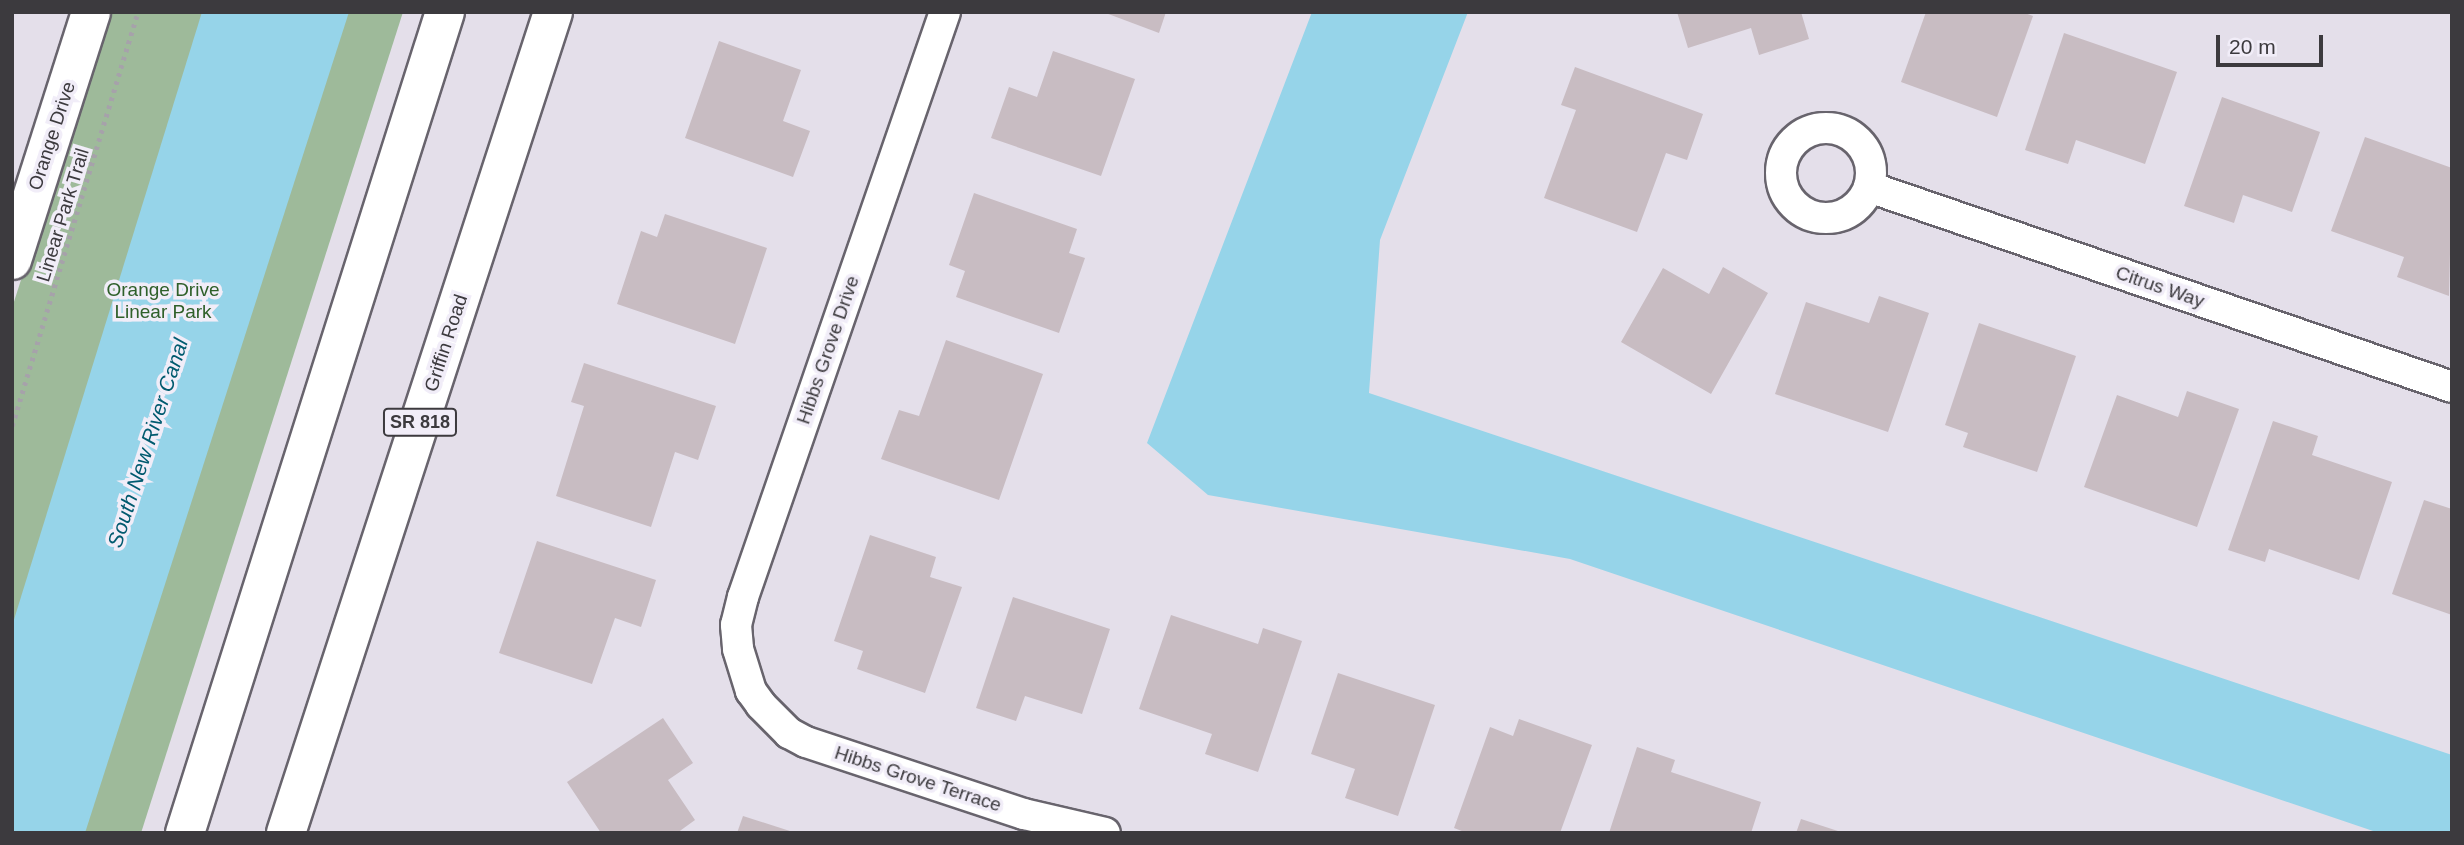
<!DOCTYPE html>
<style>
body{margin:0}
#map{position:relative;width:2464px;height:845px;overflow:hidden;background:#e4dfea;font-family:Helvetica,sans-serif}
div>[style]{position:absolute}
.green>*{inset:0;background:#9eba9a}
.water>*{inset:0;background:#96d4e9}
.building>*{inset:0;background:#c8bcc2}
.path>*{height:4.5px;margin-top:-2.25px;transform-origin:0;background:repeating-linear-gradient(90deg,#a6a2aa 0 3.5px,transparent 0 8.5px)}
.roads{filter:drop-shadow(2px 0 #68646d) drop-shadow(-2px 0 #68646d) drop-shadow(0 2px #68646d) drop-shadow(0 -2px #68646d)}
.street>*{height:30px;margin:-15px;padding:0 15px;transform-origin:15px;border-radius:15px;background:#fff}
.street>.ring{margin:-15px;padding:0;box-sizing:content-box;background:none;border:30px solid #fff;border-radius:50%}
.secondary>*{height:38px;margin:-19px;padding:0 19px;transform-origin:19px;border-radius:19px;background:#fff}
.primary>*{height:38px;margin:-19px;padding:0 19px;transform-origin:19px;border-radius:19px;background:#fff}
span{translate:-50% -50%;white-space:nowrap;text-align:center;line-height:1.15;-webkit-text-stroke:7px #f1edf8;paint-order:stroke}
.shield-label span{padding:2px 5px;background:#f1edf8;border:2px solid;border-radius:5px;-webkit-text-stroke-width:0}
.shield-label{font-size:18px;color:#3c3a3e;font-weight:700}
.street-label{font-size:19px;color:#3c3a3e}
.park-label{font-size:19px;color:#2f602a}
.water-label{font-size:21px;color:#005a6f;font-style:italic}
.frame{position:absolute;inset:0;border:14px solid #3c3a3e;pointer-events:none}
.scale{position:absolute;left:2216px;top:35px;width:107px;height:32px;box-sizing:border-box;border:4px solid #3c3a3e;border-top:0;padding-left:9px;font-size:21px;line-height:24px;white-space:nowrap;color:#3c3a3e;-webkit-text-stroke:5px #f1edf8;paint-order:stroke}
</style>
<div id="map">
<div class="green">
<div style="clip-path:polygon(107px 12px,403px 12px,141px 833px,12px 833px,12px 308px)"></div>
</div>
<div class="water">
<div style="clip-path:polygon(202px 12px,349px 12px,85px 833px,12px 833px,12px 626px)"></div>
<div style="clip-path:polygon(1312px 12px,1468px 12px,1380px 240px,1369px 393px,2452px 755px,2452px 833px,2379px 833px,1570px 559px,1208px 495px,1147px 443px)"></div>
</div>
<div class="building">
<div style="clip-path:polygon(1103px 12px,1166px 12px,1159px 33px)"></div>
<div style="clip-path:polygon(1677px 12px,1801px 12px,1809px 39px,1759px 55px,1751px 28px,1688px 48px)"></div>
<div style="clip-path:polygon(1926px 12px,2022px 12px,2033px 16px,1997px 117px,1901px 82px)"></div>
<div style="clip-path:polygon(2064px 33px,2177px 72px,2145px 164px,2076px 140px,2068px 164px,2025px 150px)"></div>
<div style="clip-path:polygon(719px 41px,801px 70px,783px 121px,810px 131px,793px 177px,685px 138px)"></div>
<div style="clip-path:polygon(1053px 51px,1135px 79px,1101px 176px,991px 138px,1009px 87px,1037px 97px)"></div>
<div style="clip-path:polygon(1575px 67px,1703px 114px,1687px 160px,1666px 153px,1637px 232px,1544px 198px,1576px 110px,1561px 105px)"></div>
<div style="clip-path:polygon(2222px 97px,2320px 132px,2292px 212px,2243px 195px,2234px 223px,2184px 206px)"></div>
<div style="clip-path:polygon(2365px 137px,2452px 168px,2449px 296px,2397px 277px,2404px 257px,2331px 231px)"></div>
<div style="clip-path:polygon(974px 193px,1077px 229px,1069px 253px,1085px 258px,1059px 333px,956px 297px,965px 271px,949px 265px)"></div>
<div style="clip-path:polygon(665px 214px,767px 248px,735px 344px,617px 304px,641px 231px,657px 237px)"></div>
<div style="clip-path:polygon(1723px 267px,1768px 293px,1711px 394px,1621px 342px,1663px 268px,1709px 294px)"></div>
<div style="clip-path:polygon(1879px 296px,1929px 313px,1888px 432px,1775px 394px,1806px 302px,1869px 323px)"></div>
<div style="clip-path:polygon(1979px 323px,2076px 356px,2037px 472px,1963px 447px,1968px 433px,1945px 425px)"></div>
<div style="clip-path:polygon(946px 340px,1043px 374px,999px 500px,881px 459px,899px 410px,919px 416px)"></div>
<div style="clip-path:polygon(584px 363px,716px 406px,698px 460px,675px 452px,651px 527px,556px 496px,584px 406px,571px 402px)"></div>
<div style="clip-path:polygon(2187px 391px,2239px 409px,2197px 527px,2084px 487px,2117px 395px,2178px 417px)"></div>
<div style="clip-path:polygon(2273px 421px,2318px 436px,2312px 455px,2392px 482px,2359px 580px,2269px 549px,2265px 562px,2228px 550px)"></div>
<div style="clip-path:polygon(2424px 500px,2452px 509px,2452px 615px,2392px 594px)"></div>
<div style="clip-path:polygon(870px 535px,936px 557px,930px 577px,962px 587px,925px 693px,857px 669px,863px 651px,834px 641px)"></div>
<div style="clip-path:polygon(537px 541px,656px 580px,641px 627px,615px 618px,592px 684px,499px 653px)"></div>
<div style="clip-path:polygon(1013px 597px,1110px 629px,1082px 714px,1025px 696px,1016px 721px,976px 708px)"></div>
<div style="clip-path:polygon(1171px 615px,1258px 644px,1263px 628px,1302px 641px,1258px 772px,1205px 754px,1212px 734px,1139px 709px)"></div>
<div style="clip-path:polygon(1338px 673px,1435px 705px,1398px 816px,1345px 798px,1355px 769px,1311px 754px)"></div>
<div style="clip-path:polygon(663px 718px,693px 763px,668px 780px,695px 820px,677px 833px,601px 833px,567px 782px)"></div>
<div style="clip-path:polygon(1519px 719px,1592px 745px,1560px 833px,1467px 833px,1454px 828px,1490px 727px,1513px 736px)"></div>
<div style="clip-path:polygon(1637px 747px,1675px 760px,1671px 772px,1761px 802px,1751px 833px,1609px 833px)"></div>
<div style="clip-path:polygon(743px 816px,793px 832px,793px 833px,737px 833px)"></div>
<div style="clip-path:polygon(1801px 819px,1841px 832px,1841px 833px,1796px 833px)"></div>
</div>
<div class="path">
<div style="left:12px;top:426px;width:433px;rotate:-73.1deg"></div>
</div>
<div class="roads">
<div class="street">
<div style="left:945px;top:12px;width:619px;rotate:109.05deg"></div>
<div style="left:743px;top:597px;width:29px;rotate:104deg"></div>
<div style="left:736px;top:625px;width:24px;rotate:85deg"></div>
<div style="left:738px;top:649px;width:44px;rotate:72.8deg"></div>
<div style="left:751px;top:691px;width:17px;rotate:54deg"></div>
<div style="left:761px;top:705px;width:40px;rotate:45deg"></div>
<div style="left:789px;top:733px;width:19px;rotate:28deg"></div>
<div style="left:806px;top:742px;width:230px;rotate:18.3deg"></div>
<div style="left:1024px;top:814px;width:83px;rotate:13.2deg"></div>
<div class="ring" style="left:1781px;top:128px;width:60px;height:60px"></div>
<div style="left:1869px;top:187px;width:616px;rotate:18.93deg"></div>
</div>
<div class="secondary">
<div style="left:12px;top:260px;width:260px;rotate:-72.3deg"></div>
</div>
<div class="primary">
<div style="left:185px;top:833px;width:861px;rotate:-72.43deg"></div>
<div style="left:286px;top:833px;width:863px;rotate:-71.98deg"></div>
</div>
</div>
<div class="shield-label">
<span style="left:420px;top:422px">SR 818</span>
</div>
<div class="street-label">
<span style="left:52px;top:136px;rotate:-72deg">Orange Drive</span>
<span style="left:63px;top:215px;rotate:-73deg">Linear Park Trail</span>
<span style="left:2160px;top:287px;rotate:19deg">Citrus Way</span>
<span style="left:446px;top:343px;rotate:-72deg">Griffin Road</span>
<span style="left:828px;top:350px;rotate:-71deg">Hibbs Grove Drive</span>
<span style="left:918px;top:779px;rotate:18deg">Hibbs Grove Terrace</span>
</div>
<div class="park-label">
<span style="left:163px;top:301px">Orange Drive<br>Linear Park</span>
</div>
<div class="water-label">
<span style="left:148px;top:443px;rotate:-72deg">South New River Canal</span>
</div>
<div class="frame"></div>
<div class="scale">20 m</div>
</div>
